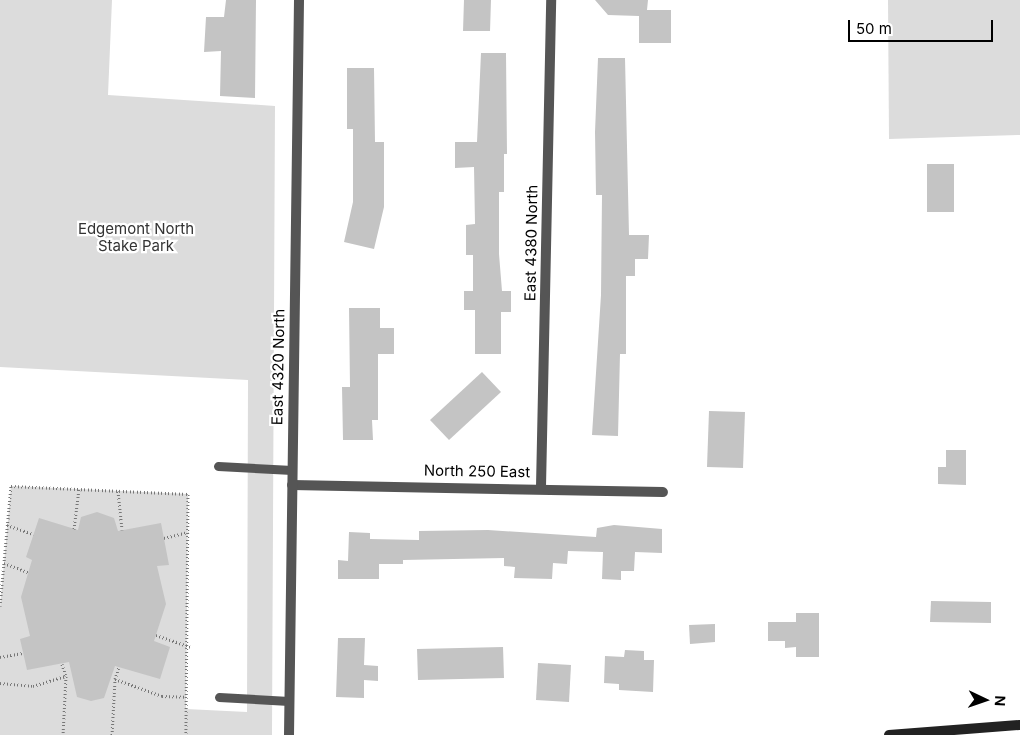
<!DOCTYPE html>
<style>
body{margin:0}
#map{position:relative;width:1020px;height:735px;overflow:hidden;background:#fff;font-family:Inter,sans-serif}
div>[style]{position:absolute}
.green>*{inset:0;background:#dcdcdc}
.building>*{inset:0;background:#c4c4c4}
.path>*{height:3px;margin-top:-1.5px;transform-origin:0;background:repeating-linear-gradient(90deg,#777 0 1px,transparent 0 3.5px)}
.lane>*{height:9px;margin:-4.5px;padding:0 4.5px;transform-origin:4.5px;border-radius:4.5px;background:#555}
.street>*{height:10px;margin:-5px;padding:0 5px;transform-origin:5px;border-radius:5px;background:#555}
.secondary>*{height:10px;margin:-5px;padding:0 5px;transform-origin:5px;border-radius:5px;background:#222}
span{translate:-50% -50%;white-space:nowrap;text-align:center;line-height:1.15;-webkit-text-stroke:4.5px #fff;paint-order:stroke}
.park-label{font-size:15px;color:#333}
.street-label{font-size:15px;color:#000}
.north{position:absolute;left:960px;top:675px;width:50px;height:50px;-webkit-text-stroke:4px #fff;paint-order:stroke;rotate:93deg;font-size:14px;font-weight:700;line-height:20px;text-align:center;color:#000}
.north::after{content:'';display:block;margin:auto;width:18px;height:22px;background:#000;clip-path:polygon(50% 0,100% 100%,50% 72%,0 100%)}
.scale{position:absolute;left:848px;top:20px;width:145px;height:22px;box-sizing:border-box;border:2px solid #000;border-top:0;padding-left:6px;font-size:15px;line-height:18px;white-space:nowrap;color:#000;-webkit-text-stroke:4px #fff;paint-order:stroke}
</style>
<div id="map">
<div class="green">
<div style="clip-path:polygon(0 0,112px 0,108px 95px,275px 106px,272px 735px,0 735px,0 607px,11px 486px,188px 494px,186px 709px,247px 712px,248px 380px,0 367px)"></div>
<div style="clip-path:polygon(888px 0,1020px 0,1020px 135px,889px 139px)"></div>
</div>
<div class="building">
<div style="clip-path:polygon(226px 0,256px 0,255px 98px,220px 96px,221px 51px,204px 52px,206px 17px,224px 17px)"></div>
<div style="clip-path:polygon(464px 0,491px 0,490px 31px,463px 31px)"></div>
<div style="clip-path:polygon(595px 0,648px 0,647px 10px,671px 10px,671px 43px,639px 43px,639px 16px,608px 15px)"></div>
<div style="clip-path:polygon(481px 53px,506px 53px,507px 154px,504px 154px,504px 192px,499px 192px,499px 254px,502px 291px,511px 291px,511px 312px,501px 312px,501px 354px,475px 354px,475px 310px,464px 310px,464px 291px,473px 291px,473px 255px,466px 255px,466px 225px,475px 224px,474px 167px,455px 168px,455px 142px,477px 142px)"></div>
<div style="clip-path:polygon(598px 58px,625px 58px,629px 235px,649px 235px,648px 259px,635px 259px,635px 276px,626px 276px,626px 354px,620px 354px,618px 436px,592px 435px,601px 295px,602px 195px,596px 195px,595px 132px)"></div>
<div style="clip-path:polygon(347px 68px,374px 68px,375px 142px,384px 142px,384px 207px,374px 249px,344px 242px,353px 202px,353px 129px,347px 129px)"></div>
<div style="clip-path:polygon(927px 164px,954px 164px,954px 212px,927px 212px)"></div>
<div style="clip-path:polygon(349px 308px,380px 308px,380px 328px,394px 328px,394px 354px,378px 354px,378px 420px,372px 420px,373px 440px,343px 440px,342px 387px,350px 387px)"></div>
<div style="clip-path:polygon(482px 372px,501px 392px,449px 440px,430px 420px)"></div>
<div style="clip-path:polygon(709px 411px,745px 412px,743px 468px,707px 467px)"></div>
<div style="clip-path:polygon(946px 450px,966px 450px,966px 485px,938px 484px,938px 467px,946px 467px)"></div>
<div style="clip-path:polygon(97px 512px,114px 518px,118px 531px,161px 523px,169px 565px,157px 566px,166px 604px,154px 641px,170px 647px,160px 679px,115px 666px,104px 698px,91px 701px,77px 697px,69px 662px,27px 670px,20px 639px,30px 636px,21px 597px,32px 560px,26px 557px,39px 518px,78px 530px,81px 517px)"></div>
<div style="clip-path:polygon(614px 525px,662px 529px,662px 553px,635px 552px,634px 571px,621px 571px,621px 580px,602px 579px,603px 552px,568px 551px,567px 564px,553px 563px,552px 579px,514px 578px,515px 567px,504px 566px,504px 558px,403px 560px,403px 564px,379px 564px,379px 579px,338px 579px,338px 560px,348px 561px,349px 532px,370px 533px,370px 539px,419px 540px,419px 531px,488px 530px,596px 537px,597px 528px)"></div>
<div style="clip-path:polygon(931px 601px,991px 602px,991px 623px,930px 622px)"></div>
<div style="clip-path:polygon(796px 613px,819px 613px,819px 657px,796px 657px,796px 647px,785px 648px,785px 641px,768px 641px,768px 622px,796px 622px)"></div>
<div style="clip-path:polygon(715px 624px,715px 642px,690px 644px,689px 625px)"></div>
<div style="clip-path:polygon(338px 638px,365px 638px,364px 665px,378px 666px,378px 681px,364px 680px,364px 698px,336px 697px)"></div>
<div style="clip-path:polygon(503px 647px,504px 678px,418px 680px,417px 649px)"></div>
<div style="clip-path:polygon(625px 650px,644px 651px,644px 660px,654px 660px,653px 692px,619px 690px,619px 684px,604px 683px,605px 656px,624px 657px)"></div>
<div style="clip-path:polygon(538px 663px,571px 665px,569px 702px,536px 700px)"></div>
</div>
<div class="path">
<div style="left:118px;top:491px;width:39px;rotate:84deg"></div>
<div style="left:7px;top:525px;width:28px;rotate:19deg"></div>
<div style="left:74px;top:529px;width:40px;rotate:-82.9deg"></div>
<div style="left:164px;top:538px;width:25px;rotate:-14deg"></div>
<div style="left:4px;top:563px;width:26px;rotate:21deg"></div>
<div style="left:0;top:606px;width:121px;rotate:-84.8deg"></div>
<div style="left:11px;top:486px;width:177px;rotate:2.6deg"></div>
<div style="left:188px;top:494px;width:241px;rotate:90.5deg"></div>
<div style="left:156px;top:635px;width:36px;rotate:19deg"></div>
<div style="left:0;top:657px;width:23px;rotate:-10deg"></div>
<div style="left:62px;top:664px;width:13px;rotate:72deg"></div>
<div style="left:115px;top:679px;width:13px;rotate:-72deg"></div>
<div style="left:0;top:683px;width:33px;rotate:5deg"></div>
<div style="left:33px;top:686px;width:34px;rotate:-17deg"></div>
<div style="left:66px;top:676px;width:59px;rotate:92.9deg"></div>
<div style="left:112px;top:735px;width:56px;rotate:-86.9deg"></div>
<div style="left:115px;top:679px;width:50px;rotate:19.9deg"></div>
<div style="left:162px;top:696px;width:24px;rotate:2deg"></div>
</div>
<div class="lane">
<div style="left:218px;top:466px;width:74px;rotate:3.1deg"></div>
<div style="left:219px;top:697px;width:70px;rotate:3.3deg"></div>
</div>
<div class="street">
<div style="left:292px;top:485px;width:371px;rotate:1.1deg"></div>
<div style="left:541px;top:487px;width:487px;rotate:-88.8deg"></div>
<div style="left:289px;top:735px;width:735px;rotate:-89.22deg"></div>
</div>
<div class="secondary">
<div style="left:889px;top:735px;width:131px;rotate:-4.4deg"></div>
</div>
<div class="park-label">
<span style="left:136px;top:237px">Edgemont North<br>Stake Park</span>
</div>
<div class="street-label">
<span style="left:531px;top:243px;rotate:-89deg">East 4380 North</span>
<span style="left:278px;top:367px;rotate:-89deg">East 4320 North</span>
<span style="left:477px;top:471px;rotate:1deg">North 250 East</span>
</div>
<div class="north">N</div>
<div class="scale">50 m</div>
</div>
